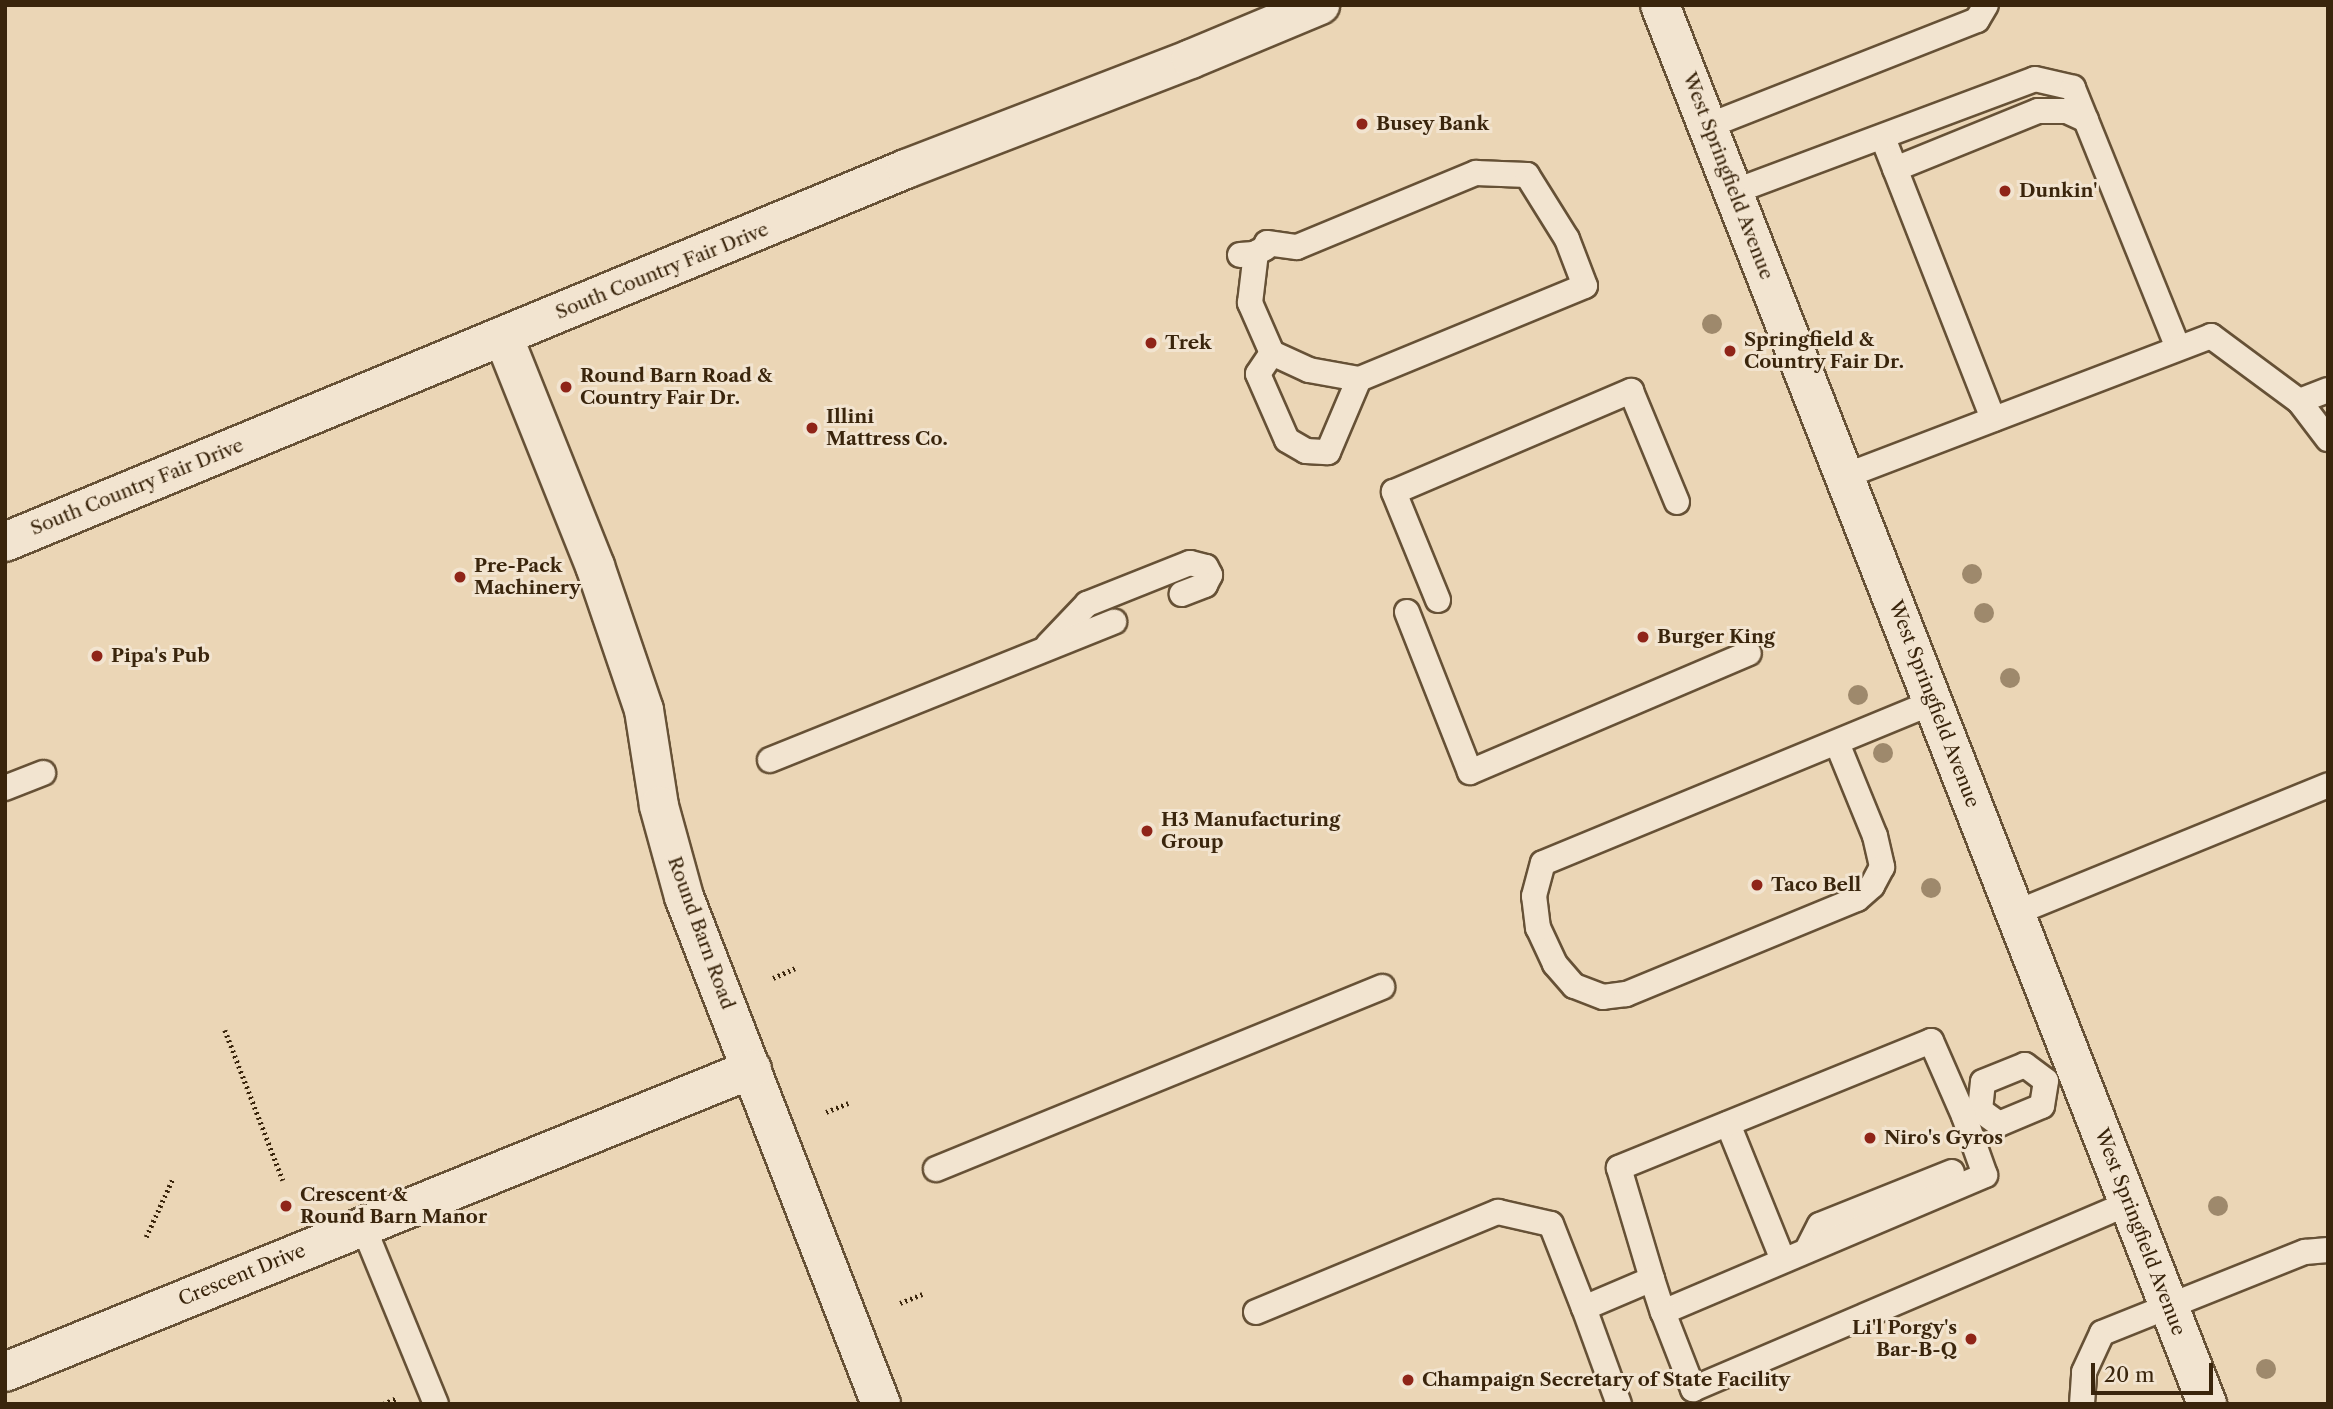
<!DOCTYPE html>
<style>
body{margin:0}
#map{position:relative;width:2333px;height:1409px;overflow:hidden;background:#ebd6b6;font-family:"Libre Caslon Text",serif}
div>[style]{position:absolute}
.path>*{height:4.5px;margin-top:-2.25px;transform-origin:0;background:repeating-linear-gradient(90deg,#3a250c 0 2px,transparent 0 5.5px)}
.roads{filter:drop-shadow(2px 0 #665136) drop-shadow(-2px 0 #665136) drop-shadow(0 2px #665136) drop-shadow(0 -2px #665136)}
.lane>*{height:24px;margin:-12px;padding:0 12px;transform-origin:12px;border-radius:12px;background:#f2e4d0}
.street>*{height:38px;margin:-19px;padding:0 19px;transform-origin:19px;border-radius:19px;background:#f2e4d0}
.secondary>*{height:38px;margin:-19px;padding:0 19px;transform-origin:19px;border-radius:19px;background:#f2e4d0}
.trees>*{width:20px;height:20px;margin:-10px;border-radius:50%;background:#9e896c}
.dots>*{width:19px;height:19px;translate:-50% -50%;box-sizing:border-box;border:4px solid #f2e4d0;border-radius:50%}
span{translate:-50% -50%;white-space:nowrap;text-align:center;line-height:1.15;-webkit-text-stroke:6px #f2e4d0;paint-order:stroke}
.poi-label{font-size:19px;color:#3a250c;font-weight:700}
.left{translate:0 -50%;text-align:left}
.right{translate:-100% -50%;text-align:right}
.street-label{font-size:19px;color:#3a250c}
.frame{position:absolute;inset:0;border:7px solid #3a250c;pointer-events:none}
.scale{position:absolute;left:2091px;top:1363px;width:122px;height:32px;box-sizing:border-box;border:4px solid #3a250c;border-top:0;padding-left:9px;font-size:21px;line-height:24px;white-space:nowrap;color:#3a250c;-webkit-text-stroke:5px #f2e4d0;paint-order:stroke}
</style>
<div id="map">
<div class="path">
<div style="left:773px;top:978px;width:24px;rotate:-24deg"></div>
<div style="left:225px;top:1030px;width:161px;rotate:68.9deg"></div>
<div style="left:826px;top:1112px;width:24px;rotate:-22deg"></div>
<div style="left:146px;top:1237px;width:65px;rotate:-65.4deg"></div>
<div style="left:900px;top:1303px;width:24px;rotate:-22deg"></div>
<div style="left:383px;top:1404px;width:15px;rotate:-23deg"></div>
</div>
<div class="roads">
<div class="lane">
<div style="left:1708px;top:126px;width:289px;rotate:-21.5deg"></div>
<div style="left:1977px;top:20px;width:17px;rotate:-59deg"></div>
<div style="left:1883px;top:138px;width:302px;rotate:68.6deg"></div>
<div style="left:1895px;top:169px;width:154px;rotate:-22.1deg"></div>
<div style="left:2038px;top:111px;width:29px"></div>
<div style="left:2067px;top:111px;width:21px;rotate:25deg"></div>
<div style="left:1733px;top:192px;width:322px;rotate:-20.5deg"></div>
<div style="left:2035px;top:79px;width:39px;rotate:13deg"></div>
<div style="left:2073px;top:88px;width:280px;rotate:68deg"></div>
<div style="left:1240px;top:255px;width:14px;rotate:-4deg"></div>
<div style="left:1254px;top:254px;width:2px;rotate:-27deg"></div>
<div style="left:1256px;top:253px;width:10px;rotate:-29deg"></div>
<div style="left:1265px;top:248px;width:5px;rotate:-68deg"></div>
<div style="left:1267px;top:243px;width:30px;rotate:8deg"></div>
<div style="left:1297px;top:247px;width:194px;rotate:-22.5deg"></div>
<div style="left:1476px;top:173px;width:51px;rotate:2.2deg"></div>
<div style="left:1527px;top:175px;width:75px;rotate:58deg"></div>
<div style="left:1567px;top:239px;width:50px;rotate:69deg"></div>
<div style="left:1585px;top:286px;width:244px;rotate:157.6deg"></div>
<div style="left:1359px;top:379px;width:51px;rotate:-169.8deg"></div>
<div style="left:1309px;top:370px;width:41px;rotate:-155.3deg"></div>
<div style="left:1272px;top:353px;width:55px;rotate:-113.7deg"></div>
<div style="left:1250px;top:303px;width:50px;rotate:-83.2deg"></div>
<div style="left:1272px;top:353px;width:25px;rotate:124deg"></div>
<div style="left:1258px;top:374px;width:72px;rotate:66.3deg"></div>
<div style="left:1287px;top:440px;width:22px;rotate:30deg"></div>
<div style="left:1306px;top:451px;width:22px;rotate:3deg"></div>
<div style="left:1328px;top:452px;width:79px;rotate:-67deg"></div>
<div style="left:2328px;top:390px;width:31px;rotate:159deg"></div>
<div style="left:2299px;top:401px;width:48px;rotate:52.7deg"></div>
<div style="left:1845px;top:476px;width:392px;rotate:-20.9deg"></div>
<div style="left:2211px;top:336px;width:109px;rotate:36.5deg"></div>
<div style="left:1438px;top:600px;width:117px;rotate:-112.2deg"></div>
<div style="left:1394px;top:492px;width:258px;rotate:-23.1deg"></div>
<div style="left:1631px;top:391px;width:120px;rotate:67.5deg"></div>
<div style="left:1407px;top:612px;width:172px;rotate:68.5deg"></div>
<div style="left:1470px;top:772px;width:303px;rotate:-23.1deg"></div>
<div style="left:1048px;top:645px;width:57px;rotate:-46.4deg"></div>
<div style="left:1087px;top:604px;width:111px;rotate:-21.7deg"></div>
<div style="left:1190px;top:563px;width:16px;rotate:14deg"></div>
<div style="left:1206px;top:567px;width:9px;rotate:63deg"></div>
<div style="left:1210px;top:575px;width:11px;rotate:117deg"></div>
<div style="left:1205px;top:585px;width:25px;rotate:159deg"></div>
<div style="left:1837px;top:743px;width:100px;rotate:67.8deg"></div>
<div style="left:1875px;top:836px;width:32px;rotate:77deg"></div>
<div style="left:1882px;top:867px;width:21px;rotate:118deg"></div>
<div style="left:1872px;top:886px;width:20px;rotate:139deg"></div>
<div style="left:1857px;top:899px;width:250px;rotate:157.6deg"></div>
<div style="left:1626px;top:994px;width:23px;rotate:173deg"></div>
<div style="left:1603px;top:997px;width:31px;rotate:-159deg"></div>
<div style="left:1574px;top:986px;width:29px;rotate:-131deg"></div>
<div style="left:1555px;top:964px;width:40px;rotate:-115deg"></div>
<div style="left:1538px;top:928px;width:32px;rotate:-97deg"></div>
<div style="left:1534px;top:896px;width:34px;rotate:-75deg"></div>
<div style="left:1543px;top:863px;width:422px;rotate:-22.4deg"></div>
<div style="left:770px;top:760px;width:371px;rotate:-21.9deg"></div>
<div style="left:5px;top:788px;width:41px;rotate:-21.5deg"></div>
<div style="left:2015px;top:913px;width:338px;rotate:-22.2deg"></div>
<div style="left:2025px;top:1065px;width:26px;rotate:37deg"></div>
<div style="left:2046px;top:1081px;width:25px;rotate:99deg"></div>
<div style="left:2042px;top:1106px;width:47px;rotate:157.3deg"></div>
<div style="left:1999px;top:1124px;width:24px;rotate:-144deg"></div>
<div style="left:1980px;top:1110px;width:28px;rotate:-84deg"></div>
<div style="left:1983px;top:1082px;width:45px;rotate:-22deg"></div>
<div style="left:1728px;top:1124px;width:147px;rotate:68deg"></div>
<div style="left:936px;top:1169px;width:482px;rotate:-22.2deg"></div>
<div style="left:363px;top:1226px;width:192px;rotate:67.7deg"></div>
<div style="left:1807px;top:1250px;width:28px;rotate:-63deg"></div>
<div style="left:1820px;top:1225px;width:142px;rotate:-21.9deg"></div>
<div style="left:1584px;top:1308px;width:102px;rotate:70deg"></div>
<div style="left:1256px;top:1312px;width:262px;rotate:-22.5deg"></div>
<div style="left:1498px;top:1212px;width:54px;rotate:12.8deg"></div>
<div style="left:1551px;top:1224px;width:90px;rotate:68.6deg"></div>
<div style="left:1584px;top:1308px;width:74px;rotate:-23.1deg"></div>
<div style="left:1663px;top:1312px;width:350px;rotate:-23deg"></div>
<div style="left:1985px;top:1175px;width:63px;rotate:-109.6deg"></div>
<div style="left:1964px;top:1116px;width:82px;rotate:-113.7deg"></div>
<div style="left:1931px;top:1041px;width:337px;rotate:157.9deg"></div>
<div style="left:1619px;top:1168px;width:116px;rotate:73.4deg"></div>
<div style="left:1652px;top:1279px;width:35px;rotate:72deg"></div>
<div style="left:1663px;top:1312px;width:83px;rotate:68.7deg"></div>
<div style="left:1693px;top:1389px;width:474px;rotate:-23.1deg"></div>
<div style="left:2082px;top:1404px;width:32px;rotate:-86deg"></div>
<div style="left:2084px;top:1372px;width:43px;rotate:-65.2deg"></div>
<div style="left:2102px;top:1333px;width:219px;rotate:-21.8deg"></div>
<div style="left:2305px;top:1252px;width:23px;rotate:-5deg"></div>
</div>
<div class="street">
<div style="left:503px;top:336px;width:248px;rotate:68.2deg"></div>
<div style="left:595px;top:566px;width:152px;rotate:71.2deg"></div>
<div style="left:644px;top:710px;width:97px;rotate:81.1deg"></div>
<div style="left:659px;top:806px;width:94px;rotate:74.6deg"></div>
<div style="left:684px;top:897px;width:544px;rotate:68.77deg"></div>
<div style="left:5px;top:542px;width:975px;rotate:-22.49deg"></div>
<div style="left:906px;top:169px;width:305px;rotate:-21.1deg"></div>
<div style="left:1191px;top:59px;width:140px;rotate:-22.7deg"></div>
<div style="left:5px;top:1372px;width:806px;rotate:-22.08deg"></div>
</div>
<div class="secondary">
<div style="left:1660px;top:5px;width:1502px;rotate:68.64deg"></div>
</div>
</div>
<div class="trees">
<div style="left:1712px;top:324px"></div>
<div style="left:1972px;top:574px"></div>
<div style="left:1984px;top:613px"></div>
<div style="left:2010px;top:678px"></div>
<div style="left:1858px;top:695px"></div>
<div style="left:1883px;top:753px"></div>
<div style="left:1931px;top:888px"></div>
<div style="left:2218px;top:1206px"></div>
<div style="left:2266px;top:1369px"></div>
</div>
<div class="dots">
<div style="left:1362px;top:124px;background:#8f2418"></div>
<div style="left:2005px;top:191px;background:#8f2418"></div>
<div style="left:1151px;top:343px;background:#8f2418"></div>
<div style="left:1730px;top:351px;background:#8f2418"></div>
<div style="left:566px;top:387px;background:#8f2418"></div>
<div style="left:812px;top:428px;background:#8f2418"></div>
<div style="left:460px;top:577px;background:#8f2418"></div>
<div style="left:1643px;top:637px;background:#8f2418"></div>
<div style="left:97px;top:656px;background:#8f2418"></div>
<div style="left:1147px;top:831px;background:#8f2418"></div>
<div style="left:1757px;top:885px;background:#8f2418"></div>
<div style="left:1870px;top:1138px;background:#8f2418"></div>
<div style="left:286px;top:1206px;background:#8f2418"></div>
<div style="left:1971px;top:1339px;background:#8f2418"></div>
<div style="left:1408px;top:1380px;background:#8f2418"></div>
</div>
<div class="poi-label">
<span class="left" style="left:1376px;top:124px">Busey Bank</span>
<span class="left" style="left:2019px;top:191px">Dunkin'</span>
<span class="left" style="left:1744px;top:351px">Springfield &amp;<br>Country Fair Dr.</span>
<span class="left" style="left:1165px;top:343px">Trek</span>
<span class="left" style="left:580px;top:387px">Round Barn Road &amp;<br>Country Fair Dr.</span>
<span class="left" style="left:826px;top:428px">Illini<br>Mattress Co.</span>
<span class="left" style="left:474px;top:577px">Pre-Pack<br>Machinery</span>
<span class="left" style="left:1657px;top:637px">Burger King</span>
<span class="left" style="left:111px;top:656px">Pipa's Pub</span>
<span class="left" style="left:1161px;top:831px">H3 Manufacturing<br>Group</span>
<span class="left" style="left:1771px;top:885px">Taco Bell</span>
<span class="left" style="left:1884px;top:1138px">Niro's Gyros</span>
<span class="left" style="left:300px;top:1206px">Crescent &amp;<br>Round Barn Manor</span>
<span class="right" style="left:1957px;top:1339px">Li'l Porgy's<br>Bar-B-Q</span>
<span class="left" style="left:1422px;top:1380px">Champaign Secretary of State Facility</span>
</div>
<div class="street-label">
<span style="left:1728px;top:176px;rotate:69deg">West Springfield Avenue</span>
<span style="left:662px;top:271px;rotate:-22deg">South Country Fair Drive</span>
<span style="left:137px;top:487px;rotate:-22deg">South Country Fair Drive</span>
<span style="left:1934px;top:704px;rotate:69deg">West Springfield Avenue</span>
<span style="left:701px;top:933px;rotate:70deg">Round Barn Road</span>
<span style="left:2140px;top:1232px;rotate:69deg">West Springfield Avenue</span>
<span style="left:242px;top:1275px;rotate:-22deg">Crescent Drive</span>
</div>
<div class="frame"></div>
<div class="scale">20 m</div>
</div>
